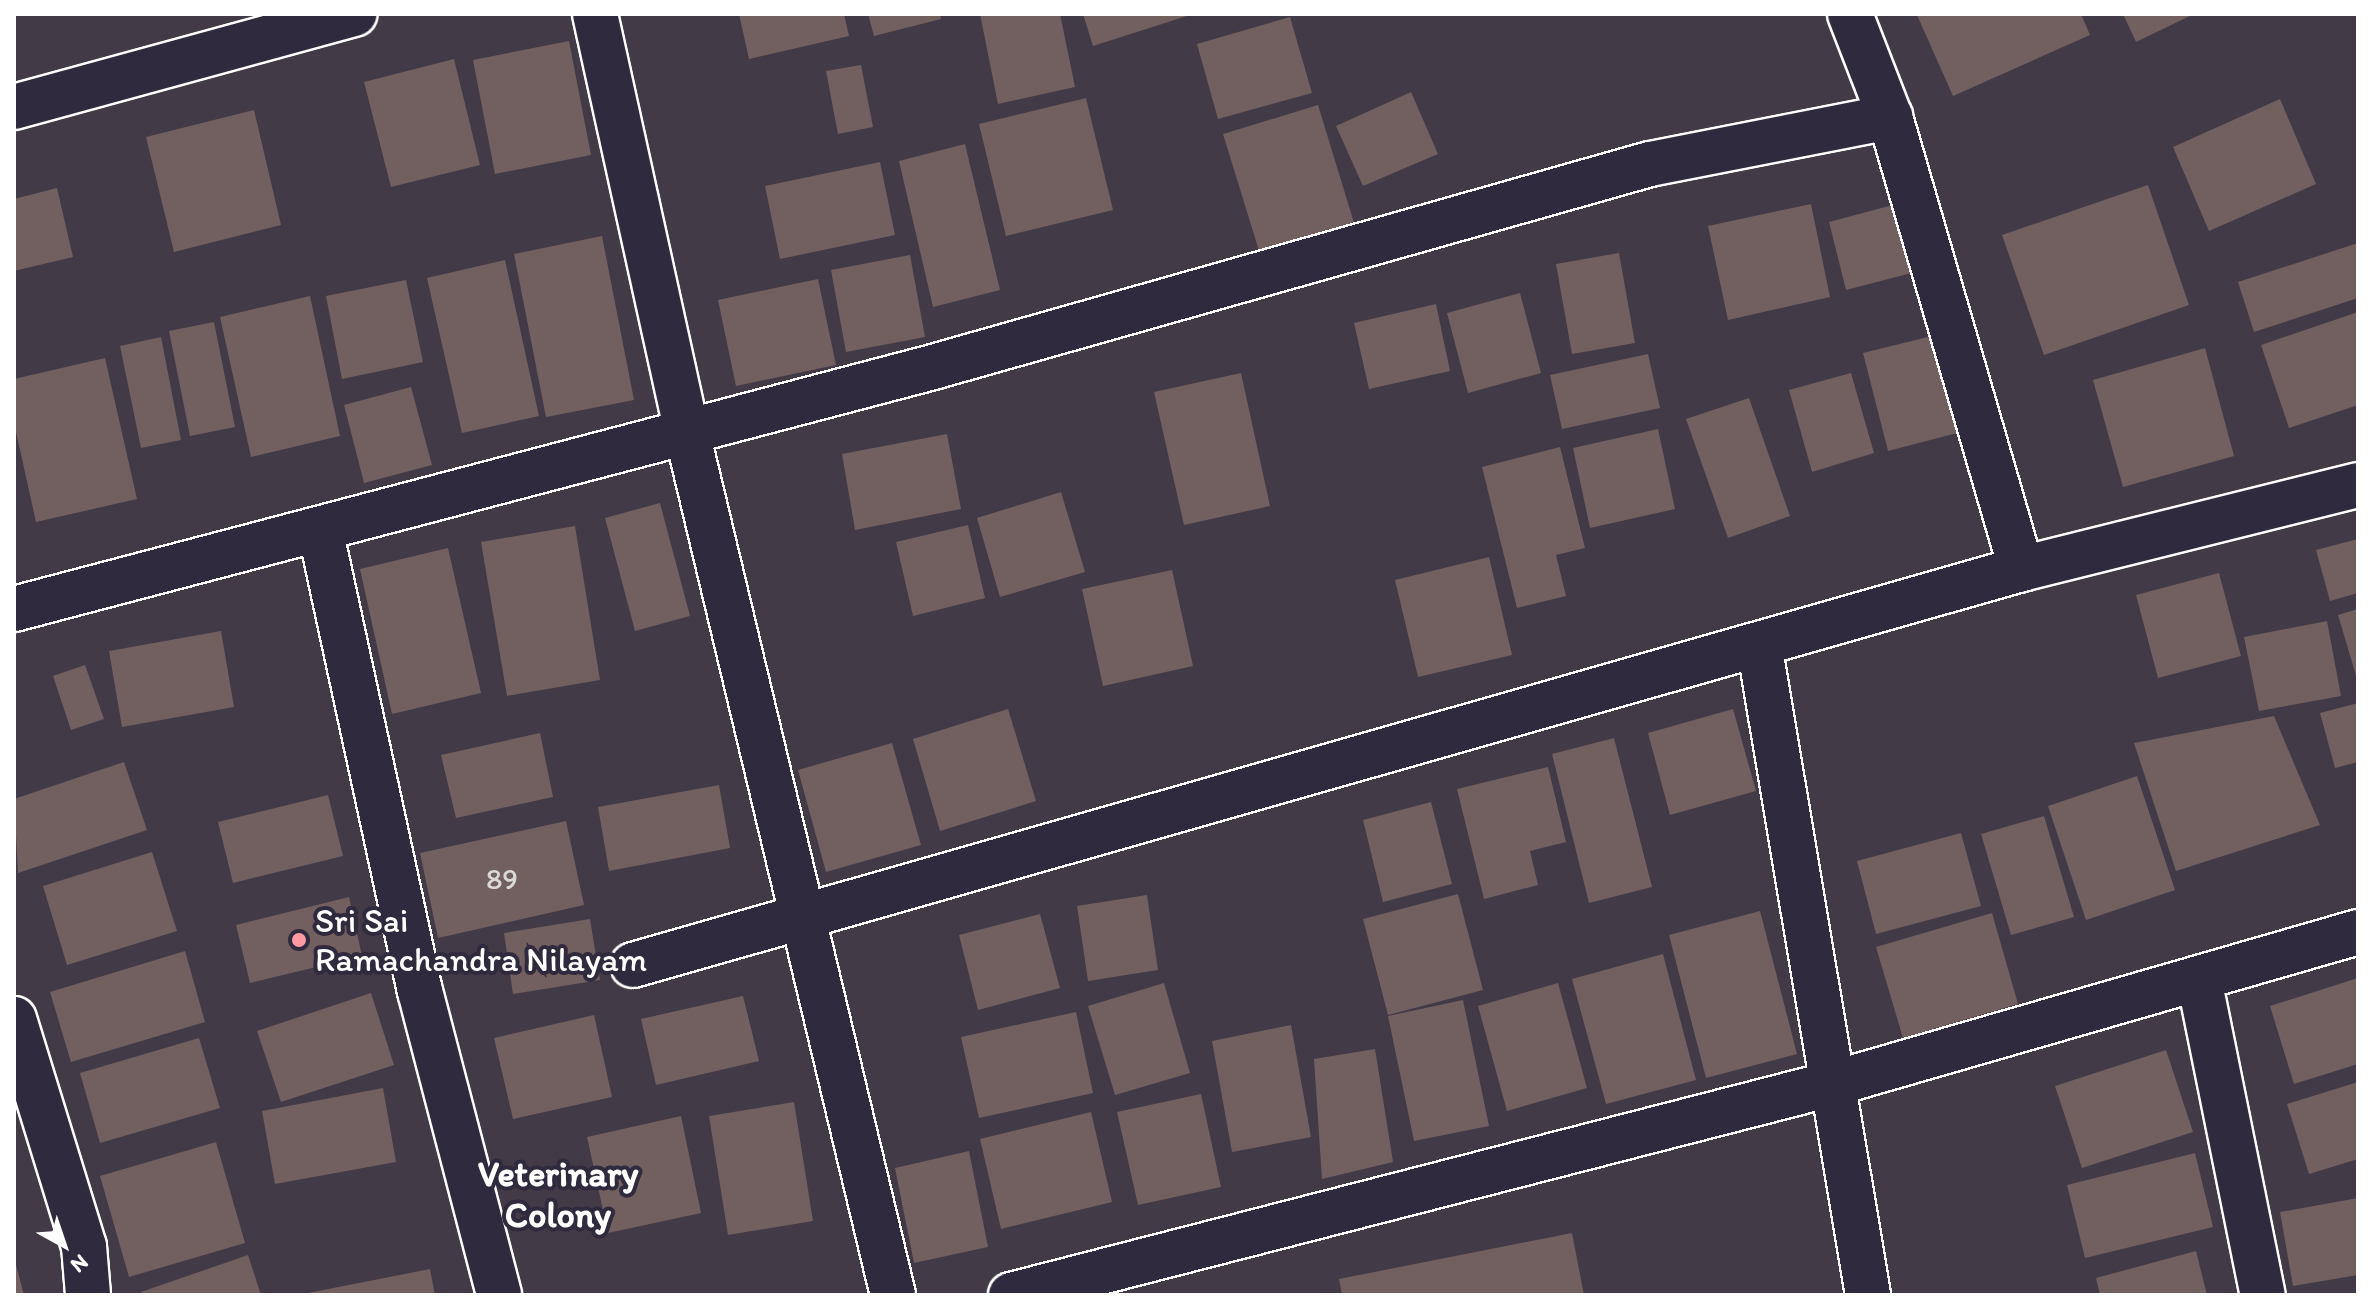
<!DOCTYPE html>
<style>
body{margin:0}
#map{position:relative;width:2372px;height:1309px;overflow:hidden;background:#433a47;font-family:Itim,sans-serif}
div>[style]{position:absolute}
.building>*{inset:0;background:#725f5f}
.roads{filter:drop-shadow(2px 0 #fff) drop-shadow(-2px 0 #fff) drop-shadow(0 2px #fff) drop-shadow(0 -2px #fff)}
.street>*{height:44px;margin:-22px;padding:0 22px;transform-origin:22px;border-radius:22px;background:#2f2a3d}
.dots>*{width:22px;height:22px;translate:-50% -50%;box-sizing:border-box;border:4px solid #2f2a3d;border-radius:50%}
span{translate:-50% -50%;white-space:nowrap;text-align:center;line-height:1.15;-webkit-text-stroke:8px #2f2a3d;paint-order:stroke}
.number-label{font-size:30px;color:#dcd7d7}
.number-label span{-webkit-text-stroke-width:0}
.poi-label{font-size:34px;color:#fff}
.left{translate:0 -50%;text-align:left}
.neighbourhood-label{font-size:36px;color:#fff;font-weight:700}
.frame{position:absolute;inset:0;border:16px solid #fff;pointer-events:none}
.north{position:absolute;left:24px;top:1205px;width:80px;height:80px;-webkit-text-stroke:6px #2f2a3d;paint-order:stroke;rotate:140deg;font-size:22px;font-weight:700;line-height:32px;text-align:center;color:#fff}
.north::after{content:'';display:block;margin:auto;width:28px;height:36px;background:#fff;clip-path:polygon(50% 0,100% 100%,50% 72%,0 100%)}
</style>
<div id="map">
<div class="building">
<div style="clip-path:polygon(739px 14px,844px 14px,849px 36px,749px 59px)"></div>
<div style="clip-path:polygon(868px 14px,940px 14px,941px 19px,874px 36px)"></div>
<div style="clip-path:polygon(980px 14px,1060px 14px,1075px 87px,998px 104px)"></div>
<div style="clip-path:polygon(1083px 14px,1190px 14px,1190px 15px,1093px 46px)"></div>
<div style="clip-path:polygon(2081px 14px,2090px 35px,1953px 96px,1917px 15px)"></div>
<div style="clip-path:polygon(2123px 14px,2194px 14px,2136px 42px)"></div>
<div style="clip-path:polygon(1290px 17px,1312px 93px,1218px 119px,1197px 44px)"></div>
<div style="clip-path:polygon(569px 41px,591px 155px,495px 174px,473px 60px)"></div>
<div style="clip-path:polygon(454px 59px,480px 165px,391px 187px,364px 82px)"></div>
<div style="clip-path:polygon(861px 65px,873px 127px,838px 134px,826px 71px)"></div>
<div style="clip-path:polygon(1411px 92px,1438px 154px,1363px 186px,1336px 126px)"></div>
<div style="clip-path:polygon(1086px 98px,1113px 210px,1006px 236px,979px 124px)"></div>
<div style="clip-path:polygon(2280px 99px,2316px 184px,2209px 231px,2173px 147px)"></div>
<div style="clip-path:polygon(1318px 105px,1355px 226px,1260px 254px,1223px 134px)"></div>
<div style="clip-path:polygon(254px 110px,281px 225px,174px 252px,146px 137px)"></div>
<div style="clip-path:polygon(965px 144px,1000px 290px,933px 307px,899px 161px)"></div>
<div style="clip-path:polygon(880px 162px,895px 235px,780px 259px,765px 186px)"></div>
<div style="clip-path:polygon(2148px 185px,2189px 305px,2044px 355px,2002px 235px)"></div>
<div style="clip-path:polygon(57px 188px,73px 257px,14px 271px,14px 199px)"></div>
<div style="clip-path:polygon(1904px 202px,1923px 270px,1846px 290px,1829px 222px)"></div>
<div style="clip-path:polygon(1811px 204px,1830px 297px,1728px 320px,1708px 226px)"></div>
<div style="clip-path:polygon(602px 236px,634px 400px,546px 417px,514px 254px)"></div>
<div style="clip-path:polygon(2358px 243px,2358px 298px,2254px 332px,2238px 282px)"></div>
<div style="clip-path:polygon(1619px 253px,1635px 343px,1572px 354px,1556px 264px)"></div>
<div style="clip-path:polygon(910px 255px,925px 337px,846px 352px,831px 270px)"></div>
<div style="clip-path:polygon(505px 260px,539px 416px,462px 433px,427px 278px)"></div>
<div style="clip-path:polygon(818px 279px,836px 365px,736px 386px,718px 300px)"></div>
<div style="clip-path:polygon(406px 280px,423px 362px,342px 379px,326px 296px)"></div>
<div style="clip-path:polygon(1520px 293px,1541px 373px,1468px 393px,1447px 313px)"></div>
<div style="clip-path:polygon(310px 296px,340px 436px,251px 457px,220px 317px)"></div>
<div style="clip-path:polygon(1436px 304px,1450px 371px,1369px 389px,1354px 323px)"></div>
<div style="clip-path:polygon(2358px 312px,2358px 405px,2289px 428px,2261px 345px)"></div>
<div style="clip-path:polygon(214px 322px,235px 427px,190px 436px,169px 331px)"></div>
<div style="clip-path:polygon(1940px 334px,1965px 431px,1888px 451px,1863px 353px)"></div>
<div style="clip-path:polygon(161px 337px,181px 440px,141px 448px,120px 346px)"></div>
<div style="clip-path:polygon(2205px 348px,2234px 456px,2123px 487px,2093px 380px)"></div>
<div style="clip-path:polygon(1648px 354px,1660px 408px,1562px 429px,1550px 375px)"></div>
<div style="clip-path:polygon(105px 358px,137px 499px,36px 522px,14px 423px,14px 379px)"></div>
<div style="clip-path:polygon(1241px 373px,1270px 506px,1184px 525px,1154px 392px)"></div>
<div style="clip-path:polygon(1851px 373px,1874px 453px,1812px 472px,1789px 390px)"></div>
<div style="clip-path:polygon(411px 387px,432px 465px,364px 483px,344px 405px)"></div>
<div style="clip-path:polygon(1749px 398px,1790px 516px,1728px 538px,1686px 419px)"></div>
<div style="clip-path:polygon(1658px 429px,1675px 509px,1590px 528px,1573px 448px)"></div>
<div style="clip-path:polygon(947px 434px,961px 509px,855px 530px,842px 454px)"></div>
<div style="clip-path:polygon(1560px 447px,1585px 548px,1556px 555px,1566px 596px,1517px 608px,1482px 467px)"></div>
<div style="clip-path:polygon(1061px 492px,1085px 572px,1000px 597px,977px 518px)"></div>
<div style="clip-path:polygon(660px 503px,690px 616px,635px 631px,605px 518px)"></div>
<div style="clip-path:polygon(968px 525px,985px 598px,913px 616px,896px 542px)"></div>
<div style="clip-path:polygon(575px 526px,600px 680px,507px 696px,481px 542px)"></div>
<div style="clip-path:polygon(2358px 539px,2358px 593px,2330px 601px,2316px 550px)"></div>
<div style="clip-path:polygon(448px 548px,481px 693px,392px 714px,360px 569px)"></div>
<div style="clip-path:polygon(1489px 557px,1512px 655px,1418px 677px,1395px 580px)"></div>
<div style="clip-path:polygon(1172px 570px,1193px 666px,1103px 686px,1082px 589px)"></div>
<div style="clip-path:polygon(2219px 573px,2241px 656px,2158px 678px,2136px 595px)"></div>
<div style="clip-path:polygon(2358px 609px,2358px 679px,2357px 679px,2338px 615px)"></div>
<div style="clip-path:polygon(2327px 621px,2341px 696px,2259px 711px,2244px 637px)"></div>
<div style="clip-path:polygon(221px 631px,234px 707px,122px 727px,109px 651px)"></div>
<div style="clip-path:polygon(85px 665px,104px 719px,71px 730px,53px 676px)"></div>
<div style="clip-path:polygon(2358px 703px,2358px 762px,2335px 768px,2320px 713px)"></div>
<div style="clip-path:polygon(1008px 709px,1036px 801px,940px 831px,913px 739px)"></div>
<div style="clip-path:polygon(1733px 709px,1756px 791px,1670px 815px,1648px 733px)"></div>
<div style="clip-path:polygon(2274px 716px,2320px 825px,2176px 871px,2134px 743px)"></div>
<div style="clip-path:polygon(540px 733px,553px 797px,456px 818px,441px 755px)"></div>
<div style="clip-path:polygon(1614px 738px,1652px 887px,1589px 903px,1552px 754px)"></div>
<div style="clip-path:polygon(892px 743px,921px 845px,826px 872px,798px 770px)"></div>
<div style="clip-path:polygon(124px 762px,147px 830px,18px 873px,14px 799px)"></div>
<div style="clip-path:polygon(1548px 767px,1566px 842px,1530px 851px,1538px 885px,1484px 899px,1457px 789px)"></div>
<div style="clip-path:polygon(2137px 776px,2175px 890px,2086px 920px,2048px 806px)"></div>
<div style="clip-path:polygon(719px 785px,730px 848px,609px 871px,598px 807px)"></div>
<div style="clip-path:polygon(328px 795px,343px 856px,233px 883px,218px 822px)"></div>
<div style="clip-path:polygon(1431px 802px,1452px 884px,1383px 902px,1363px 820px)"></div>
<div style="clip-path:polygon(2044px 816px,2074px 917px,2011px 935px,1981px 834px)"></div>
<div style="clip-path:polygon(566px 821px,584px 905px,438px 938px,420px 853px)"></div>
<div style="clip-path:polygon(1961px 833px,1981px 906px,1876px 934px,1857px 861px)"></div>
<div style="clip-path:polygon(152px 852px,177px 931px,67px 965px,43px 886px)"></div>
<div style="clip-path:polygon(1458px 894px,1483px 990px,1388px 1015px,1363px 919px)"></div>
<div style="clip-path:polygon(1147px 895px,1158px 970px,1088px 981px,1077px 906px)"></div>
<div style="clip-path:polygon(349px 897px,362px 956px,250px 983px,236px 925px)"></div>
<div style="clip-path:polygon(1760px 911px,1797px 1054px,1706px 1078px,1669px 935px)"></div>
<div style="clip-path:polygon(1992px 913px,2018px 1004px,1903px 1038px,1876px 947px)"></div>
<div style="clip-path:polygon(1040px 914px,1060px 988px,978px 1010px,959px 935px)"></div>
<div style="clip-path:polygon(590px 919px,600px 980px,513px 994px,504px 933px)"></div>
<div style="clip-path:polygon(185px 951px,205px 1022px,71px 1062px,50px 992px)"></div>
<div style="clip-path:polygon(1663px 954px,1696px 1080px,1606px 1104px,1572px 979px)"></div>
<div style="clip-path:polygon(2358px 978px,2358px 1064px,2294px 1084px,2270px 1006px)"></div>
<div style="clip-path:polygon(1164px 983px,1190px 1073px,1115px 1095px,1088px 1006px)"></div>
<div style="clip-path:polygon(1558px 983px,1587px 1088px,1507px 1111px,1478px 1006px)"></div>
<div style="clip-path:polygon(371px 993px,394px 1065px,281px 1102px,257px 1031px)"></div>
<div style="clip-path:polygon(743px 996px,759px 1061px,656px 1085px,641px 1019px)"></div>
<div style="clip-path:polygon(1463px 1000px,1489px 1126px,1414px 1141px,1388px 1016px)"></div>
<div style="clip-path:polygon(1076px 1012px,1093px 1093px,979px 1118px,961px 1037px)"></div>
<div style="clip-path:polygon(594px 1015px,612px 1097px,513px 1119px,494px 1038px)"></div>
<div style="clip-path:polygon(1291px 1025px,1311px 1137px,1232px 1152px,1212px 1041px)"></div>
<div style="clip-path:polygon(199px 1038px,220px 1108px,100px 1143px,80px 1073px)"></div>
<div style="clip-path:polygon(1375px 1049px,1393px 1162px,1322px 1179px,1314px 1059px)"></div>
<div style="clip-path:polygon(2166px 1050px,2193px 1132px,2082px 1168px,2055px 1086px)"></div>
<div style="clip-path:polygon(2358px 1082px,2358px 1159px,2309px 1174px,2287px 1104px)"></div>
<div style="clip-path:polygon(383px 1088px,396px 1162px,275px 1184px,262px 1111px)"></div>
<div style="clip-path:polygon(1201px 1094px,1221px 1187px,1138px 1205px,1117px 1112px)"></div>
<div style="clip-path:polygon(794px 1102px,813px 1221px,728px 1235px,709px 1116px)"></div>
<div style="clip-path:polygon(1091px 1112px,1112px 1202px,1001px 1229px,980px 1139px)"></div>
<div style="clip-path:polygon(681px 1116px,701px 1213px,608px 1233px,587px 1137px)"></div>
<div style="clip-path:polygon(216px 1142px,245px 1243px,129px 1277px,100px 1176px)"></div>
<div style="clip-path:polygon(969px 1151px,988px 1247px,914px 1263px,895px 1168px)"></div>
<div style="clip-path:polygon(2195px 1153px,2213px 1227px,2085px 1258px,2067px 1185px)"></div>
<div style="clip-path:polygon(2358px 1198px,2358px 1275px,2293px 1286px,2280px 1212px)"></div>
<div style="clip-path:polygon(1572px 1233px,1584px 1295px,1342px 1295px,1339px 1279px)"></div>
<div style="clip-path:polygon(2196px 1251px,2207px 1295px,2100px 1295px,2096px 1278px)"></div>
<div style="clip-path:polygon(248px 1255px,261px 1295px,142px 1295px,141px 1292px)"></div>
<div style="clip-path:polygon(15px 1261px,24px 1295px,14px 1295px)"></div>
<div style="clip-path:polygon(430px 1269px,435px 1295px,303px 1295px,303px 1294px)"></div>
</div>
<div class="roads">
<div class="street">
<div style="left:595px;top:14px;width:429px;rotate:77.6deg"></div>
<div style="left:687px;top:433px;width:886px;rotate:76.56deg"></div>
<div style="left:1850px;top:14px;width:110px;rotate:68.8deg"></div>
<div style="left:14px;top:107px;width:353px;rotate:-15.3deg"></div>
<div style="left:320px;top:529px;width:473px;rotate:77.8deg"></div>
<div style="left:420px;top:991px;width:314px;rotate:75.4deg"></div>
<div style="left:14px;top:609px;width:950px;rotate:-14.75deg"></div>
<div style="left:933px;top:367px;width:745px;rotate:-15.81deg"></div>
<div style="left:1650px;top:164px;width:245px;rotate:-11.1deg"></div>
<div style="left:1890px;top:117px;width:471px;rotate:73.8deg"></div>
<div style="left:1759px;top:644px;width:660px;rotate:80.49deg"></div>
<div style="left:633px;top:965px;width:1443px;rotate:-15.92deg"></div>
<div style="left:2021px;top:569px;width:347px;rotate:-14deg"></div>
<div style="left:2199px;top:979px;width:322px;rotate:78.6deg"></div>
<div style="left:14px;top:1019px;width:238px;rotate:72.9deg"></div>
<div style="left:84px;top:1246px;width:49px;rotate:85.3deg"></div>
<div style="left:1011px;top:1295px;width:851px;rotate:-14.43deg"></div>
<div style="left:1835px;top:1083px;width:544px;rotate:-16.1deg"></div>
</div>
</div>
<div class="dots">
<div style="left:299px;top:940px;background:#ff9aa2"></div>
</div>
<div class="number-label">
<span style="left:502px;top:879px">89</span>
</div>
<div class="poi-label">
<span class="left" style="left:315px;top:940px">Sri Sai<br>Ramachandra Nilayam</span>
</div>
<div class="neighbourhood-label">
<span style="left:558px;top:1194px">Veterinary<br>Colony</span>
</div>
<div class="frame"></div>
<div class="north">N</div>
</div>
